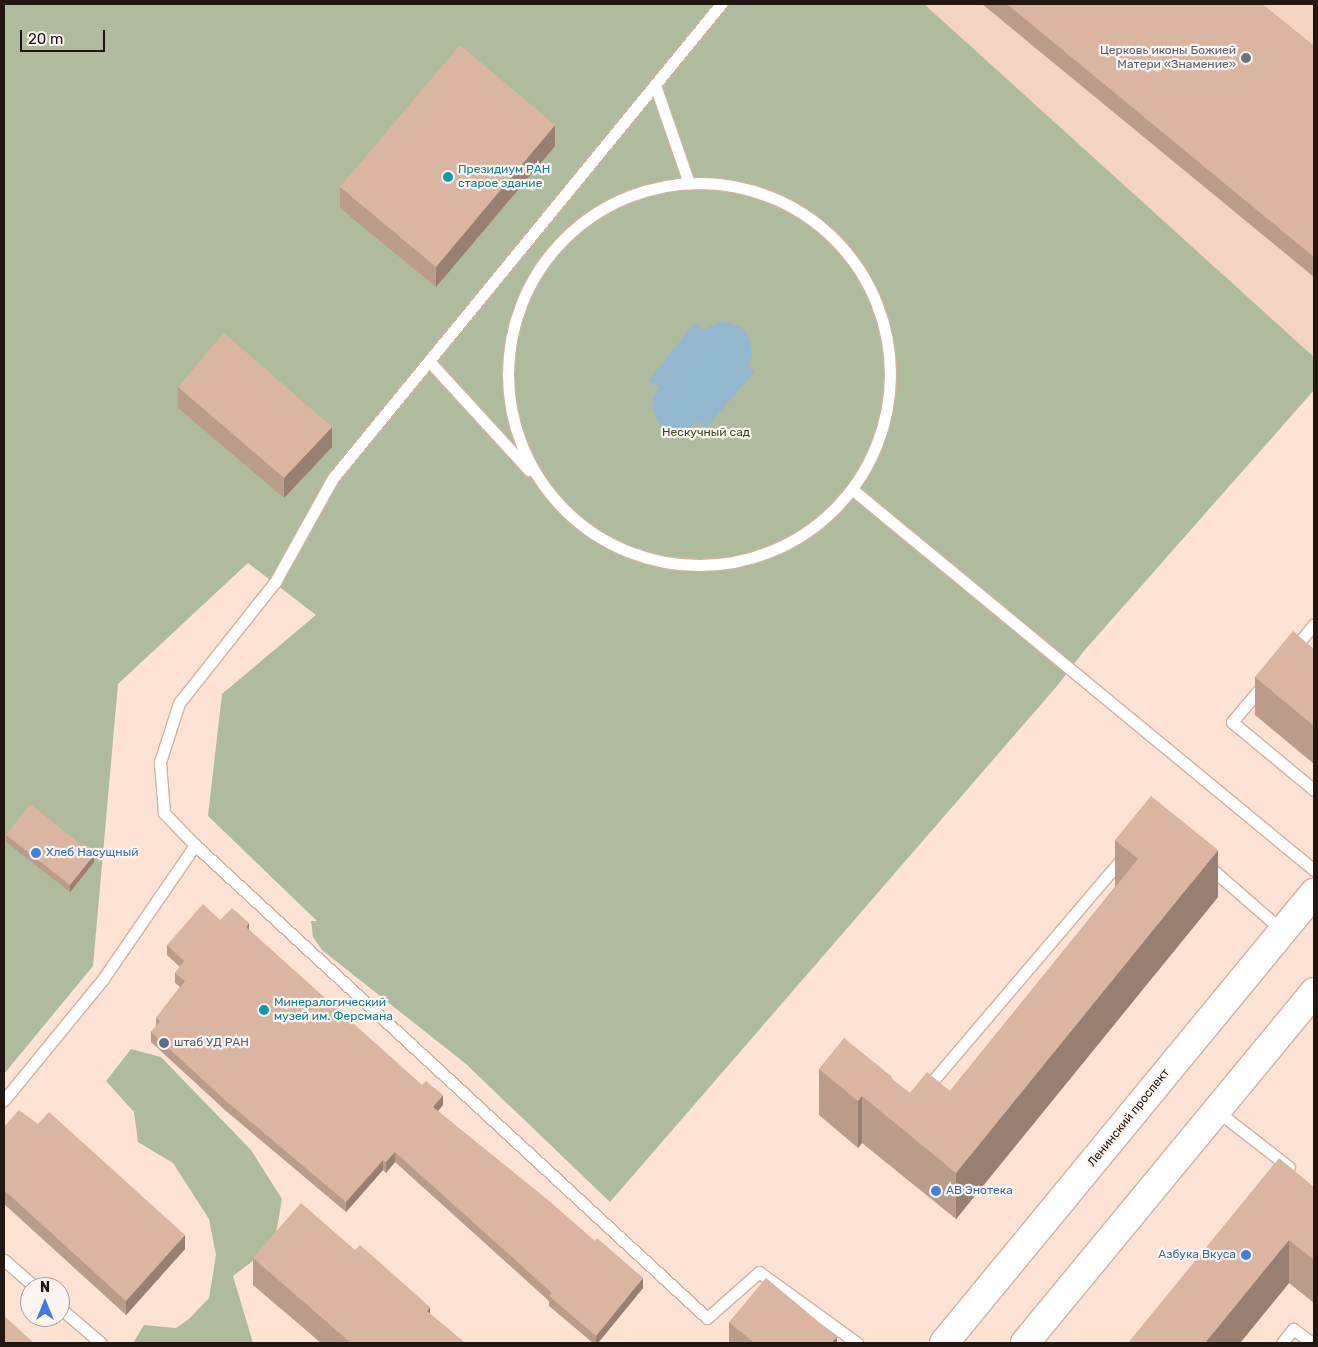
<!DOCTYPE html>
<meta charset="utf-8">
<style>
body{margin:0}
#map{position:relative;width:1318px;height:1347px;overflow:hidden;background:#fee2d4;font-family:Rubik,sans-serif}
div>[style]{position:absolute}
.built>*{inset:0;background:#f5d3c3}
.green>*{inset:0;background:#aebc9d}
.water>*{inset:0;background:#93b7ce}
.roads{filter:drop-shadow(1px 0 #d3b2a1) drop-shadow(-1px 0 #d3b2a1) drop-shadow(0 1px #d3b2a1) drop-shadow(0 -1px #d3b2a1)}
.service>*{height:11px;margin:-5.5px;padding:0 5.5px;transform-origin:5.5px;border-radius:5.5px;background:#fff}
.service>.ring{margin:-5.5px;padding:0;box-sizing:content-box;background:none;border:11px solid #fff;border-radius:50%}
.primary>*{height:28px;margin:-14px;padding:0 14px;transform-origin:14px;border-radius:14px;background:#fff}
.wall>*{inset:0;background:#bb9c8b}
.shaded-wall>*{inset:0;background:#997f71}
.building>*{inset:0;background:#dab5a2}
.dots>*{width:14px;height:14px;translate:-50% -50%;box-sizing:border-box;border:2px solid #fbf4f0;border-radius:50%}
span{translate:-50% -50%;white-space:nowrap;text-align:center;line-height:1.15;-webkit-text-stroke:4.5px #fbf4f0;paint-order:stroke}
.worship-label{font-size:12px;color:#5b616d}
.right{translate:-100% -50%;text-align:right}
.culture-label{font-size:12px;color:#0d838f}
.left{translate:0 -50%;text-align:left}
.park-label{font-size:12px;color:#3a4f1b}
.shop-label{font-size:12px;color:#366cbe}
.service-label{font-size:12px;color:#4e5e75}
.street-label{font-size:12px;color:#221610}
.frame{position:absolute;inset:0;border:5px solid #221610;pointer-events:none}
.north{position:absolute;left:20px;top:1277px;width:50px;height:50px;box-sizing:border-box;background:#fbf4f0;border:1px solid #a49b96;border-radius:50%;rotate:0deg;font-size:14px;font-weight:700;line-height:20px;text-align:center;color:#221610}
.north::after{content:'';display:block;margin:auto;width:18px;height:22px;background:#3d79e8;clip-path:polygon(50% 0,100% 100%,50% 72%,0 100%)}
.scale{position:absolute;left:20px;top:30px;width:85px;height:22px;box-sizing:border-box;border:2px solid #221610;border-top:0;padding-left:6px;font-size:15px;line-height:18px;white-space:nowrap;color:#221610;-webkit-text-stroke:4px #fbf4f0;paint-order:stroke}
</style>
<div id="map">
<div class="built">
<div style="clip-path:polygon(924px 4px,1314px 4px,1314px 357px)"></div>
</div>
<div class="green">
<div style="clip-path:polygon(4px 4px,924px 4px,1314px 357px,1314px 390px,1084px 651px,1057px 686px,610px 1202px,466px 1064px,322px 950px,313px 937px,311px 921px,317px 921px,208px 816px,222px 694px,316px 615px,248px 563px,118px 684px,93px 966px,4px 1074px)"></div>
<div style="clip-path:polygon(131px 1049px,161px 1057px,251px 1150px,282px 1199px,274px 1245px,233px 1276px,253px 1343px,133px 1343px,144px 1325px,176px 1328px,189px 1319px,209px 1298px,216px 1255px,209px 1219px,173px 1163px,138px 1142px,134px 1112px,106px 1081px)"></div>
</div>
<div class="water">
<div style="clip-path:polygon(695px 322px,704px 330px,719px 322px,731px 323px,741px 327px,750px 340px,752px 356px,748px 366px,754px 372px,706px 428px,698px 422px,690px 428px,681px 431px,667px 429px,657px 421px,652px 407px,654px 395px,659px 388px,649px 380px)"></div>
</div>
<div class="roads">
<div class="service">
<div style="left:655px;top:85px;width:104px;rotate:70.9deg"></div>
<div class="ring" style="left:508px;top:183px;width:371px;height:371px"></div>
<div style="left:429px;top:361px;width:148px;rotate:47.5deg"></div>
<div style="left:853px;top:490px;width:597px;rotate:39.5deg"></div>
<div style="left:1293px;top:650px;width:33px;rotate:-51deg"></div>
<div style="left:1263px;top:685px;width:48px;rotate:130deg"></div>
<div style="left:1232px;top:722px;width:107px;rotate:39.7deg"></div>
<div style="left:195px;top:845px;width:697px;rotate:42.73deg"></div>
<div style="left:707px;top:1318px;width:69px;rotate:-41.5deg"></div>
<div style="left:759px;top:1272px;width:121px;rotate:35.9deg"></div>
<div style="left:1207px;top:865px;width:101px;rotate:41deg"></div>
<div style="left:925px;top:1090px;width:309px;rotate:-49.6deg"></div>
<div style="left:4px;top:1100px;width:156px;rotate:-50.7deg"></div>
<div style="left:103px;top:979px;width:163px;rotate:-55.5deg"></div>
<div style="left:195px;top:845px;width:45px;rotate:-134.1deg"></div>
<div style="left:164px;top:813px;width:51px;rotate:-94.5deg"></div>
<div style="left:160px;top:762px;width:62px;rotate:-72.1deg"></div>
<div style="left:179px;top:703px;width:154px;rotate:-51.6deg"></div>
<div style="left:275px;top:582px;width:119px;rotate:-60.9deg"></div>
<div style="left:333px;top:478px;width:613px;rotate:-50.7deg"></div>
<div style="left:1217px;top:1111px;width:91px;rotate:37.9deg"></div>
<div style="left:4px;top:1260px;width:41px;rotate:41.1deg"></div>
<div style="left:60px;top:1308px;width:54px;rotate:40.5deg"></div>
<div style="left:1282px;top:1343px;width:18px;rotate:-52deg"></div>
<div style="left:1293px;top:1329px;width:24px;rotate:36deg"></div>
</div>
<div class="primary">
<div style="left:944px;top:1343px;width:583px;rotate:-50.57deg"></div>
<div style="left:1025px;top:1343px;width:455px;rotate:-50.5deg"></div>
</div>
</div>
<div class="wall">
<div style="clip-path:polygon(982px 4px,1262px 4px,1314px 46px,1314px 277px)"></div>
<div style="clip-path:polygon(555px 146px,436px 287px,340px 208px,340px 187px)"></div>
<div style="clip-path:polygon(1314px 318px,1314px 340px,1313px 339px,1313px 319px)"></div>
<div style="clip-path:polygon(178px 387px,332px 447px,284px 498px,178px 408px)"></div>
<div style="clip-path:polygon(1314px 649px,1314px 764px,1255px 715px,1255px 677px)"></div>
<div style="clip-path:polygon(6px 835px,94px 862px,70px 892px,6px 842px)"></div>
<div style="clip-path:polygon(1115px 840px,1218px 897px,956px 1219px,862px 1143px,858px 1148px,819px 1115px,819px 1069px,894px 1081px,910px 1093px,950px 1091px,1115px 887px)"></div>
<div style="clip-path:polygon(220px 920px,249px 930px,443px 1105px,438px 1111px,643px 1288px,598px 1343px,593px 1343px,549px 1306px,549px 1301px,395px 1162px,386px 1173px,383px 1170px,346px 1212px,226px 1111px,151px 1042px,151px 1032px,156px 1026px,156px 1018px,180px 987px,175px 983px,175px 973px,180px 967px,167px 955px,167px 945px)"></div>
<div style="clip-path:polygon(38px 1124px,185px 1249px,126px 1315px,4px 1204px,4px 1127px)"></div>
<div style="clip-path:polygon(1314px 1187px,1314px 1303px,1289px 1283px,1240px 1343px,1128px 1343px)"></div>
<div style="clip-path:polygon(355px 1250px,430px 1314px,465px 1343px,321px 1343px,253px 1285px,253px 1258px)"></div>
<div style="clip-path:polygon(729px 1322px,837px 1343px,729px 1343px)"></div>
</div>
<div class="shaded-wall">
<div style="clip-path:polygon(555px 125px,555px 146px,436px 287px,436px 267px)"></div>
<div style="clip-path:polygon(332px 427px,332px 447px,284px 498px,284px 478px)"></div>
<div style="clip-path:polygon(1218px 850px,1218px 897px,956px 1219px,956px 1173px)"></div>
<div style="clip-path:polygon(94px 855px,94px 862px,70px 892px,70px 885px)"></div>
<div style="clip-path:polygon(249px 923px,249px 933px,246px 927px)"></div>
<div style="clip-path:polygon(443px 1095px,443px 1105px,433px 1117px,433px 1107px)"></div>
<div style="clip-path:polygon(862px 1096px,862px 1143px,858px 1148px,858px 1101px)"></div>
<div style="clip-path:polygon(395px 1152px,395px 1162px,386px 1173px,386px 1162px)"></div>
<div style="clip-path:polygon(383px 1160px,383px 1170px,346px 1212px,346px 1202px)"></div>
<div style="clip-path:polygon(185px 1235px,185px 1249px,126px 1315px,126px 1301px)"></div>
<div style="clip-path:polygon(1289px 1240px,1289px 1283px,1240px 1343px,1205px 1343px)"></div>
<div style="clip-path:polygon(643px 1278px,643px 1288px,598px 1343px,596px 1343px,596px 1336px)"></div>
<div style="clip-path:polygon(430px 1307px,430px 1333px,427px 1311px)"></div>
<div style="clip-path:polygon(837px 1337px,837px 1343px,831px 1343px)"></div>
</div>
<div class="building">
<div style="clip-path:polygon(1007px 4px,1262px 4px,1314px 46px,1314px 257px)"></div>
<div style="clip-path:polygon(460px 45px,555px 125px,436px 267px,340px 187px)"></div>
<div style="clip-path:polygon(224px 333px,332px 427px,284px 478px,178px 387px)"></div>
<div style="clip-path:polygon(1293px 631px,1314px 649px,1314px 726px,1255px 677px)"></div>
<div style="clip-path:polygon(1151px 796px,1218px 850px,956px 1173px,862px 1096px,858px 1101px,819px 1069px,844px 1038px,891px 1076px,894px 1081px,910px 1093px,927px 1072px,950px 1091px,1138px 859px,1115px 840px)"></div>
<div style="clip-path:polygon(30px 804px,94px 855px,70px 885px,6px 835px)"></div>
<div style="clip-path:polygon(203px 904px,220px 920px,232px 908px,249px 923px,246px 927px,422px 1085px,426px 1081px,443px 1095px,433px 1107px,548px 1200px,595px 1241px,597px 1238px,643px 1278px,596px 1336px,549px 1296px,552px 1293px,395px 1152px,386px 1162px,383px 1160px,346px 1202px,226px 1101px,151px 1032px,160px 1021px,156px 1018px,185px 981px,175px 973px,184px 961px,167px 945px)"></div>
<div style="clip-path:polygon(19px 1110px,38px 1124px,49px 1112px,185px 1235px,126px 1301px,4px 1190px,4px 1127px)"></div>
<div style="clip-path:polygon(1279px 1158px,1314px 1187px,1314px 1260px,1289px 1240px,1205px 1343px,1128px 1343px)"></div>
<div style="clip-path:polygon(301px 1203px,355px 1250px,360px 1245px,430px 1307px,427px 1311px,465px 1343px,351px 1343px,253px 1258px)"></div>
<div style="clip-path:polygon(766px 1278px,837px 1337px,831px 1343px,752px 1343px,753px 1342px,729px 1322px)"></div>
<div style="clip-path:polygon(4px 1316px,34px 1343px,4px 1343px)"></div>
</div>
<div class="dots">
<div style="left:1246px;top:58px;background:#6b7280"></div>
<div style="left:448px;top:177px;background:#0f9aa8"></div>
<div style="left:36px;top:853px;background:#3f7fe0"></div>
<div style="left:264px;top:1010px;background:#0f9aa8"></div>
<div style="left:164px;top:1043px;background:#5c6f8a"></div>
<div style="left:936px;top:1191px;background:#3f7fe0"></div>
<div style="left:1246px;top:1255px;background:#3f7fe0"></div>
</div>
<div class="worship-label">
<span class="right" style="left:1236px;top:58px">Церковь иконы Божией<br>Матери «Знамение»</span>
</div>
<div class="culture-label">
<span class="left" style="left:458px;top:177px">Президиум РАН<br>старое здание</span>
<span class="left" style="left:274px;top:1010px">Минералогический<br>музей им. Ферсмана</span>
</div>
<div class="park-label">
<span style="left:706px;top:433px">Нескучный сад</span>
</div>
<div class="shop-label">
<span class="left" style="left:46px;top:853px">Хлеб Насущный</span>
<span class="left" style="left:946px;top:1191px">АВ Энотека</span>
<span class="right" style="left:1236px;top:1255px">Азбука Вкуса</span>
</div>
<div class="service-label">
<span class="left" style="left:174px;top:1043px">штаб УД РАН</span>
</div>
<div class="street-label">
<span style="left:1129px;top:1118px;rotate:-51deg">Ленинский проспект</span>
</div>
<div class="frame"></div>
<div class="north">N</div>
<div class="scale">20 m</div>
</div>
